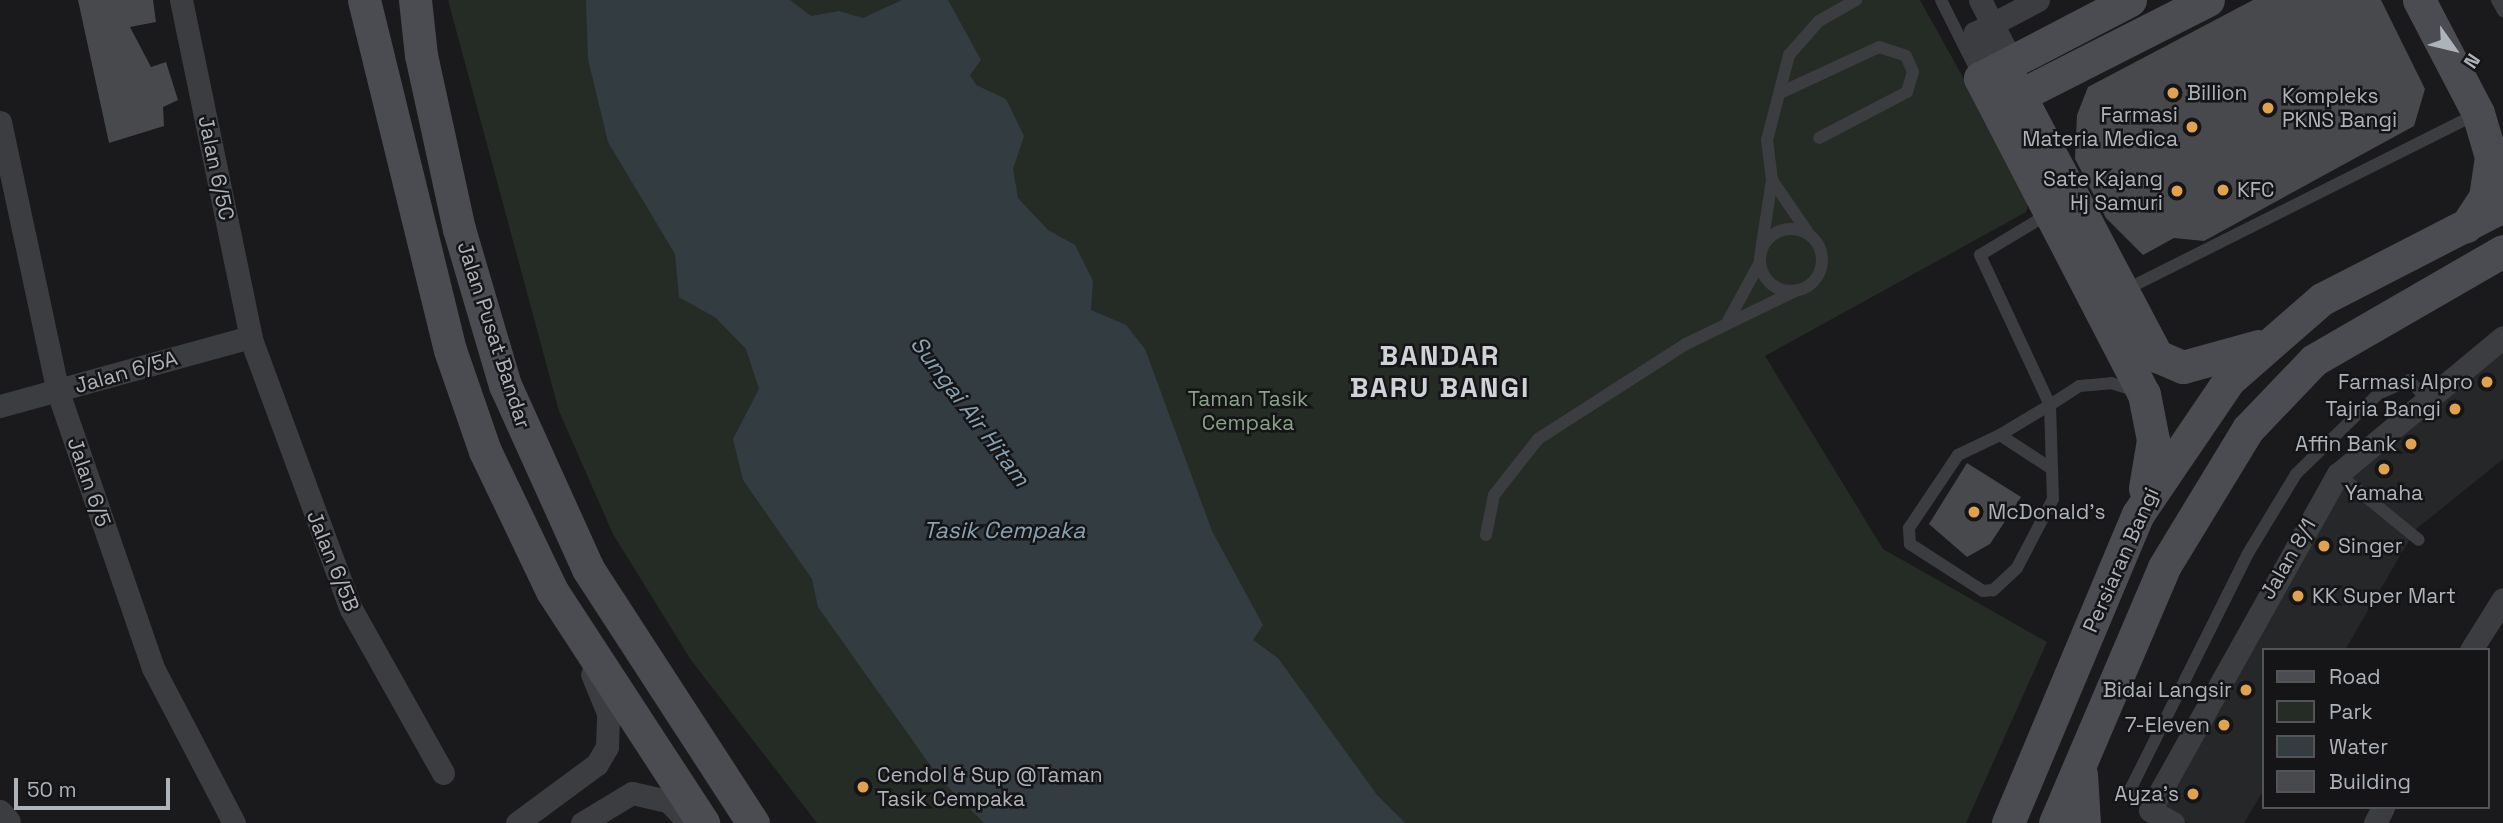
<!DOCTYPE html>
<style>
body{margin:0}
#map{position:relative;width:2503px;height:823px;overflow:hidden;background:#1a1a1c;font-family:"Space Grotesk",sans-serif}
div>[style]{position:absolute}
.built>*{inset:0;background:#262729}
.green>*{inset:0;background:#252c25}
.water>*{inset:0;background:#333c41}
.building>*{inset:0;background:#47494c}
.lane>*{height:12px;margin:-6px;padding:0 6px;transform-origin:6px;border-radius:6px;background:#3c3d41}
.lane>.ring{margin:-6px;padding:0;box-sizing:content-box;background:none;border:12px solid #3c3d41;border-radius:50%}
.street>*{height:23px;margin:-11.5px;padding:0 11.5px;transform-origin:11.5px;border-radius:11.5px;background:#3c3d41}
.secondary>*{height:33px;margin:-16.5px;padding:0 16.5px;transform-origin:16.5px;border-radius:16.5px;background:#4a4c51}
.dots>*{width:19px;height:19px;translate:-50% -50%;box-sizing:border-box;border:4px solid #151517;border-radius:50%}
span{translate:-50% -50%;white-space:nowrap;text-align:center;line-height:1.15;-webkit-text-stroke:5px #151517;paint-order:stroke}
.poi-label{font-size:21px;color:#aeb3ba}
.left{translate:0 -50%;text-align:left}
.right{translate:-100% -50%;text-align:right}
.street-label{font-size:21px;color:#aeb3ba}
.park-label{font-size:21px;color:#88a388}
.water-label{font-size:23px;color:#89a2b1;font-style:italic}
.district-label{font-size:28px;color:#cfd2d7;font-weight:700;letter-spacing:2px}
.legend{position:absolute;left:2262px;top:648px;width:228px;height:161px;box-sizing:border-box;background:#151517;border:2px solid #525458;margin:0;padding:9px 12px;list-style:none;font-size:21px;color:#aeb3ba}
.legend li{display:flex;align-items:center;gap:14px;height:35px}
.legend b{width:35px;border:2px solid #525458}
.north{position:absolute;left:2419px;top:14px;width:70px;height:70px;-webkit-text-stroke:5px #151517;paint-order:stroke;rotate:124deg;font-size:19px;font-weight:700;line-height:28px;text-align:center;color:#aeb3ba}
.north::after{content:'';display:block;margin:auto;width:24px;height:32px;background:#aeb3ba;clip-path:polygon(50% 0,100% 100%,50% 72%,0 100%)}
.scale{position:absolute;left:14px;top:778px;width:156px;height:32px;box-sizing:border-box;border:4px solid #aeb3ba;border-top:0;padding-left:9px;font-size:21px;line-height:24px;white-space:nowrap;color:#aeb3ba;-webkit-text-stroke:5px #151517;paint-order:stroke}
</style>
<div id="map">
<div class="built">
<div style="clip-path:polygon(2503px 348px,2503px 459px,2415px 530px,2345px 650px,2263px 650px,2263px 791px,2244px 823px,2189px 823px,2163px 808px,2349px 473px)"></div>
</div>
<div class="green">
<div style="clip-path:polygon(448px 0,1920px 0,2030px 198px,2026px 212px,1765px 356px,1883px 549px,2047px 642px,1966px 823px,817px 823px,691px 660px,613px 534px,559px 411px)"></div>
</div>
<div class="water">
<div style="clip-path:polygon(586px 0,790px 0,811px 16px,839px 11px,863px 18px,902px 0,948px 0,981px 60px,970px 75px,976px 85px,1006px 99px,1024px 136px,1013px 169px,1018px 198px,1048px 230px,1075px 245px,1093px 281px,1091px 310px,1126px 325px,1145px 349px,1212px 531px,1263px 625px,1253px 640px,1278px 658px,1377px 795px,1405px 823px,984px 823px,940px 779px,818px 607px,812px 579px,743px 480px,733px 439px,759px 389px,746px 349px,716px 318px,679px 297px,675px 254px,608px 142px,588px 59px)"></div>
</div>
<div class="building">
<div style="clip-path:polygon(78px 0,153px 0,156px 22px,130px 27px,151px 67px,166px 62px,178px 100px,163px 107px,164px 126px,109px 143px)"></div>
<div style="clip-path:polygon(2253px 0,2381px 0,2425px 89px,2414px 126px,2204px 241px,2174px 238px,2143px 255px,2106px 218px,2075px 159px,2077px 115px,2088px 87px)"></div>
<div style="clip-path:polygon(1967px 463px,2021px 497px,1990px 544px,1967px 557px,1929px 524px)"></div>
</div>
<div class="lane">
<div style="left:1941px;top:0;width:87px;rotate:63.4deg"></div>
<div style="left:2497px;top:0;width:13px;rotate:61deg"></div>
<div style="left:1780px;top:93px;width:109px;rotate:-24.9deg"></div>
<div style="left:1879px;top:47px;width:28px;rotate:18deg"></div>
<div style="left:1906px;top:56px;width:17px;rotate:66deg"></div>
<div style="left:1913px;top:72px;width:21px;rotate:107deg"></div>
<div style="left:1907px;top:92px;width:99px;rotate:152.4deg"></div>
<div style="left:1772px;top:180px;width:65px;rotate:55.6deg"></div>
<div style="left:2048px;top:214px;width:79px;rotate:148.9deg"></div>
<div style="left:1980px;top:255px;width:166px;rotate:65deg"></div>
<div style="left:2050px;top:405px;width:94px;rotate:88.2deg"></div>
<div style="left:2053px;top:499px;width:78px;rotate:117.6deg"></div>
<div style="left:2017px;top:568px;width:33px;rotate:137deg"></div>
<div style="left:1993px;top:590px;width:10px;rotate:174deg"></div>
<div style="left:1983px;top:591px;width:87px;rotate:-147.2deg"></div>
<div style="left:1910px;top:544px;width:16px;rotate:-94deg"></div>
<div style="left:1909px;top:528px;width:88px;rotate:-56.1deg"></div>
<div style="left:1958px;top:455px;width:47px;rotate:-25.5deg"></div>
<div style="left:2000px;top:435px;width:58px;rotate:-31deg"></div>
<div style="left:2050px;top:405px;width:35px;rotate:-33deg"></div>
<div style="left:2079px;top:386px;width:32px;rotate:-5deg"></div>
<div style="left:2111px;top:383px;width:27px;rotate:17deg"></div>
<div class="ring" style="left:1760px;top:229px;width:50px;height:50px"></div>
<div style="left:1761px;top:251px;width:72px;rotate:-81.2deg"></div>
<div style="left:1772px;top:180px;width:40px;rotate:-97.1deg"></div>
<div style="left:1767px;top:140px;width:88px;rotate:-75.5deg"></div>
<div style="left:1789px;top:55px;width:45px;rotate:-48.6deg"></div>
<div style="left:1819px;top:21px;width:43px;rotate:-29.6deg"></div>
<div style="left:2125px;top:290px;width:395px;rotate:-26.6deg"></div>
<div style="left:1728px;top:321px;width:67px;rotate:-61.5deg"></div>
<div style="left:2000px;top:435px;width:62px;rotate:33.2deg"></div>
<div style="left:2338px;top:474px;width:104px;rotate:39.2deg"></div>
<div style="left:1486px;top:535px;width:41px;rotate:-78.7deg"></div>
<div style="left:1494px;top:495px;width:71px;rotate:-51.8deg"></div>
<div style="left:1538px;top:439px;width:176px;rotate:-32.7deg"></div>
<div style="left:1686px;top:344px;width:123px;rotate:-25.9deg"></div>
<div style="left:2150px;top:810px;width:29px;rotate:-131deg"></div>
<div style="left:2131px;top:788px;width:260px;rotate:-63.5deg"></div>
<div style="left:2247px;top:555px;width:95px;rotate:-58.8deg"></div>
<div style="left:2296px;top:474px;width:115px;rotate:-44.3deg"></div>
<div style="left:2378px;top:394px;width:34px;rotate:-24deg"></div>
<div style="left:2409px;top:380px;width:26px;rotate:47deg"></div>
</div>
<div class="street">
<div style="left:181px;top:0;width:349px;rotate:78.3deg"></div>
<div style="left:252px;top:342px;width:285px;rotate:69.7deg"></div>
<div style="left:351px;top:609px;width:188px;rotate:60.7deg"></div>
<div style="left:1980px;top:0;width:70px;rotate:62.7deg"></div>
<div style="left:1996px;top:70px;width:43px;rotate:-119.6deg"></div>
<div style="left:1975px;top:33px;width:71px;rotate:-27.6deg"></div>
<div style="left:0;top:122px;width:276px;rotate:77.9deg"></div>
<div style="left:58px;top:392px;width:292px;rotate:71deg"></div>
<div style="left:153px;top:668px;width:175px;rotate:62.4deg"></div>
<div style="left:0;top:406px;width:260px;rotate:-15.4deg"></div>
<div style="left:2471px;top:650px;width:60px;rotate:-57.9deg"></div>
<div style="left:0;top:811px;width:13px;rotate:48deg"></div>
<div style="left:517px;top:823px;width:99px;rotate:-36.4deg"></div>
<div style="left:597px;top:764px;width:20px;rotate:-60deg"></div>
<div style="left:607px;top:747px;width:34px;rotate:-88deg"></div>
<div style="left:608px;top:713px;width:42px;rotate:-112.3deg"></div>
<div style="left:582px;top:823px;width:58px;rotate:-31deg"></div>
<div style="left:632px;top:793px;width:37px;rotate:13deg"></div>
<div style="left:668px;top:801px;width:30px;rotate:46deg"></div>
<div style="left:2173px;top:823px;width:26px;rotate:-151deg"></div>
<div style="left:2150px;top:810px;width:385px;rotate:-60.8deg"></div>
<div style="left:2338px;top:474px;width:214px;rotate:-39.7deg"></div>
<div style="left:2375px;top:823px;width:18px;rotate:-63deg"></div>
</div>
<div class="secondary">
<div style="left:364px;top:0;width:360px;rotate:76.2deg"></div>
<div style="left:450px;top:350px;width:107px;rotate:70.9deg"></div>
<div style="left:485px;top:451px;width:155px;rotate:64.4deg"></div>
<div style="left:552px;top:591px;width:277px;rotate:56.9deg"></div>
<div style="left:415px;top:0;width:55px;rotate:83.8deg"></div>
<div style="left:421px;top:55px;width:178px;rotate:77.7deg"></div>
<div style="left:459px;top:229px;width:163px;rotate:73.6deg"></div>
<div style="left:505px;top:385px;width:202px;rotate:65.7deg"></div>
<div style="left:588px;top:569px;width:303px;rotate:57deg"></div>
<div style="left:2130px;top:0;width:169px;rotate:152.5deg"></div>
<div style="left:1980px;top:78px;width:356px;rotate:62.6deg"></div>
<div style="left:2144px;top:394px;width:47px;rotate:78.9deg"></div>
<div style="left:2153px;top:440px;width:49px;rotate:99.5deg"></div>
<div style="left:2419px;top:0;width:127px;rotate:62.4deg"></div>
<div style="left:2478px;top:113px;width:46px;rotate:73.5deg"></div>
<div style="left:2491px;top:157px;width:40px;rotate:98.5deg"></div>
<div style="left:2485px;top:197px;width:35px;rotate:123deg"></div>
<div style="left:2004px;top:66px;width:328px;rotate:62.2deg"></div>
<div style="left:2157px;top:356px;width:28px;rotate:23deg"></div>
<div style="left:2183px;top:367px;width:78px;rotate:-15.6deg"></div>
<div style="left:2001px;top:105px;width:232px;rotate:-26.9deg"></div>
<div style="left:2081px;top:774px;width:49px;rotate:86.5deg"></div>
<div style="left:2008px;top:823px;width:335px;rotate:-67.2deg"></div>
<div style="left:2138px;top:514px;width:162px;rotate:-55.8deg"></div>
<div style="left:2229px;top:380px;width:123px;rotate:-41.1deg"></div>
<div style="left:2322px;top:299px;width:203px;rotate:-27.2deg"></div>
<div style="left:2055px;top:823px;width:278px;rotate:-66.9deg"></div>
<div style="left:2164px;top:567px;width:162px;rotate:-58.7deg"></div>
<div style="left:2248px;top:429px;width:95px;rotate:-46.3deg"></div>
<div style="left:2314px;top:360px;width:218px;rotate:-30deg"></div>
</div>
<div class="dots">
<div style="left:2173px;top:93px;background:#e0a24f"></div>
<div style="left:2268px;top:108px;background:#e0a24f"></div>
<div style="left:2192px;top:127px;background:#e0a24f"></div>
<div style="left:2223px;top:190px;background:#e0a24f"></div>
<div style="left:2177px;top:191px;background:#e0a24f"></div>
<div style="left:2487px;top:382px;background:#e0a24f"></div>
<div style="left:2455px;top:409px;background:#e0a24f"></div>
<div style="left:2411px;top:444px;background:#e0a24f"></div>
<div style="left:2384px;top:469px;background:#e0a24f"></div>
<div style="left:1974px;top:512px;background:#e0a24f"></div>
<div style="left:2324px;top:546px;background:#e0a24f"></div>
<div style="left:2298px;top:596px;background:#e0a24f"></div>
<div style="left:2246px;top:690px;background:#e0a24f"></div>
<div style="left:2224px;top:725px;background:#e0a24f"></div>
<div style="left:863px;top:787px;background:#e0a24f"></div>
<div style="left:2193px;top:794px;background:#e0a24f"></div>
</div>
<div class="poi-label">
<span class="left" style="left:2187px;top:93px">Billion</span>
<span class="left" style="left:2282px;top:108px">Kompleks<br>PKNS Bangi</span>
<span class="right" style="left:2178px;top:127px">Farmasi<br>Materia Medica</span>
<span class="right" style="left:2163px;top:191px">Sate Kajang<br>Hj Samuri</span>
<span class="left" style="left:2237px;top:190px">KFC</span>
<span class="right" style="left:2473px;top:382px">Farmasi Alpro</span>
<span class="right" style="left:2441px;top:409px">Tajria Bangi</span>
<span class="right" style="left:2397px;top:444px">Affin Bank</span>
<span style="left:2384px;top:493px">Yamaha</span>
<span class="left" style="left:1988px;top:512px">McDonald's</span>
<span class="left" style="left:2338px;top:546px">Singer</span>
<span class="left" style="left:2312px;top:596px">KK Super Mart</span>
<span class="right" style="left:2232px;top:690px">Bidai Langsir</span>
<span class="right" style="left:2210px;top:725px">7-Eleven</span>
<span class="left" style="left:877px;top:787px">Cendol &amp; Sup @Taman<br>Tasik Cempaka</span>
<span class="right" style="left:2179px;top:794px">Ayza's</span>
</div>
<div class="street-label">
<span style="left:216px;top:168px;rotate:78deg">Jalan 6/5C</span>
<span style="left:494px;top:335px;rotate:72deg">Jalan Pusat Bandar</span>
<span style="left:126px;top:372px;rotate:-16deg">Jalan 6/5A</span>
<span style="left:89px;top:482px;rotate:71deg">Jalan 6/5</span>
<span style="left:2288px;top:559px;rotate:-60deg">Jalan 8/1</span>
<span style="left:2121px;top:560px;rotate:-66deg">Persiaran Bangi</span>
<span style="left:333px;top:561px;rotate:68deg">Jalan 6/5B</span>
</div>
<div class="park-label">
<span style="left:1248px;top:411px">Taman Tasik<br>Cempaka</span>
</div>
<div class="water-label">
<span style="left:970px;top:411px;rotate:53deg">Sungai Air Hitam</span>
<span style="left:1004px;top:530px">Tasik Cempaka</span>
</div>
<div class="district-label">
<span style="left:1440px;top:371px">BANDAR<br>BARU BANGI</span>
</div>
<ul class="legend">
<li><b style="height:9px;background:#4a4c51"></b>Road</li>
<li><b style="height:19px;background:#252c25"></b>Park</li>
<li><b style="height:19px;background:#333c41"></b>Water</li>
<li><b style="height:19px;background:#47494c"></b>Building</li>
</ul>
<div class="north">N</div>
<div class="scale">50 m</div>
</div>
